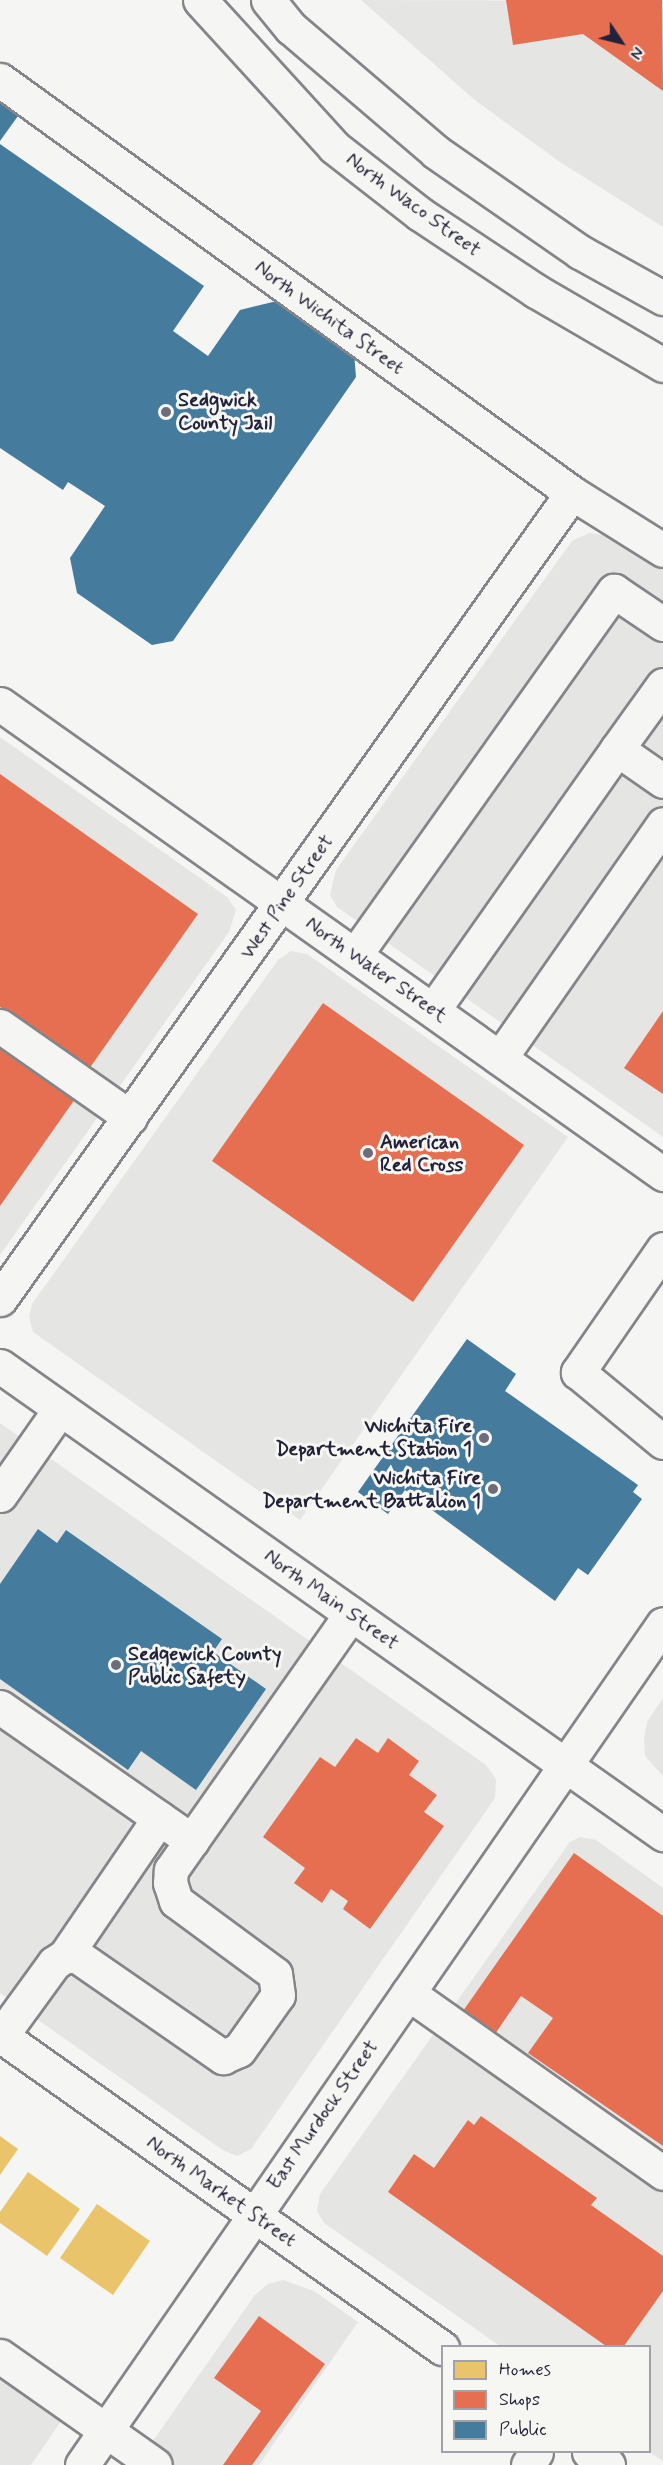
<!DOCTYPE html>
<style>
body{margin:0}
#map{position:relative;width:663px;height:2465px;overflow:hidden;background:#f5f5f3;font-family:Mynerve,sans-serif}
div>[style]{position:absolute}
.built>*{inset:0;background:#e5e5e4}
.homes>*{inset:0;background:#e9c46a}
.shops>*{inset:0;background:#e76f51}
.public>*{inset:0;background:#457b9d}
.roads{filter:drop-shadow(2px 0 #858589) drop-shadow(-2px 0 #858589) drop-shadow(0 2px #858589) drop-shadow(0 -2px #858589)}
.minor>*{height:33px;margin:-16.5px;padding:0 16.5px;transform-origin:16.5px;border-radius:16.5px;background:#f5f5f3}
.dots>*{width:16px;height:16px;translate:-50% -50%;box-sizing:border-box;border:3px solid #f6f6f2;border-radius:50%}
span{translate:-50% -50%;white-space:nowrap;text-align:center;line-height:1.15;-webkit-text-stroke:6px #f6f6f2;paint-order:stroke}
.street-label{font-size:20px;color:#22223b}
.poi-label{font-size:20px;color:#22223b;font-weight:700}
.left{translate:0 -50%;text-align:left}
.right{translate:-100% -50%;text-align:right}
.legend{position:absolute;left:441px;top:2345px;width:210px;height:108px;box-sizing:border-box;background:#f6f6f2;border:2px solid #a1a1a9;margin:0;padding:8px 10px;list-style:none;font-size:18px;color:#22223b}
.legend li{display:flex;align-items:center;gap:12px;height:30px}
.legend b{width:30px;border:2px solid #a1a1a9}
.north{position:absolute;left:591px;top:12px;width:60px;height:60px;-webkit-text-stroke:4px #f6f6f2;paint-order:stroke;rotate:125deg;font-size:16px;font-weight:700;line-height:24px;text-align:center;color:#22223b}
.north::after{content:'';display:block;margin:auto;width:21px;height:27px;background:#22223b;clip-path:polygon(50% 0,100% 100%,50% 72%,0 100%)}
</style>
<div id="map">
<div class="built">
<div style="clip-path:polygon(361px 0,663px 1px,663px 227px,560px 162px,476px 101px)"></div>
<div style="clip-path:polygon(589px 533px,606px 535px,663px 571px,663px 1137px,337px 907px,330px 895px,336px 870px,572px 541px)"></div>
<div style="clip-path:polygon(0 737px,227px 897px,236px 910px,229px 932px,0 1255px)"></div>
<div style="clip-path:polygon(291px 951px,307px 954px,568px 1137px,300px 1520px,33px 1332px,29px 1317px,32px 1304px,278px 960px)"></div>
<div style="clip-path:polygon(0 1423px,486px 1765px,496px 1779px,495px 1798px,251px 2149px,237px 2156px,224px 2151px,0 1993px)"></div>
<div style="clip-path:polygon(663px 1698px,663px 1776px,645px 1756px,644px 1739px,647px 1722px)"></div>
<div style="clip-path:polygon(580px 1837px,596px 1840px,663px 1888px,663px 2461px,649px 2452px,650px 2346px,500px 2346px,324px 2223px,317px 2211px,320px 2194px,570px 1842px)"></div>
<div style="clip-path:polygon(283px 2280px,314px 2291px,358px 2322px,259px 2465px,136px 2465px,255px 2295px,268px 2284px)"></div>
<div style="clip-path:polygon(0 2341px,79px 2395px,31px 2465px,0 2465px)"></div>
</div>
<div class="homes">
<div style="clip-path:polygon(0 2136px,18px 2149px,0 2175px)"></div>
<div style="clip-path:polygon(28px 2172px,80px 2209px,47px 2256px,0 2223px,0 2212px)"></div>
<div style="clip-path:polygon(97px 2204px,150px 2241px,113px 2295px,60px 2258px)"></div>
</div>
<div class="shops">
<div style="clip-path:polygon(506px 0,662px 0,663px 91px,583px 34px,513px 45px)"></div>
<div style="clip-path:polygon(0 774px,198px 914px,89px 1069px,0 1007px)"></div>
<div style="clip-path:polygon(323px 1003px,524px 1145px,413px 1302px,212px 1161px)"></div>
<div style="clip-path:polygon(663px 1011px,663px 1094px,624px 1068px)"></div>
<div style="clip-path:polygon(0 1048px,75px 1099px,0 1206px)"></div>
<div style="clip-path:polygon(356px 1738px,378px 1753px,388px 1738px,419px 1761px,409px 1775px,437px 1795px,424px 1812px,444px 1826px,370px 1929px,343px 1909px,348px 1901px,331px 1889px,322px 1903px,294px 1883px,305px 1868px,263px 1837px,320px 1757px,335px 1767px)"></div>
<div style="clip-path:polygon(574px 1853px,663px 1916px,663px 2146px,528px 2053px,553px 2018px,521px 1996px,495px 2034px,463px 2011px)"></div>
<div style="clip-path:polygon(481px 2116px,597px 2198px,591px 2205px,663px 2256px,663px 2291px,624px 2346px,606px 2346px,388px 2192px,414px 2154px,434px 2168px,468px 2120px,474px 2125px)"></div>
<div style="clip-path:polygon(259px 2316px,325px 2364px,252px 2465px,223px 2465px,261px 2411px,214px 2378px)"></div>
</div>
<div class="public">
<div style="clip-path:polygon(0 93px,23px 109px,0 141px)"></div>
<div style="clip-path:polygon(0 144px,204px 286px,173px 331px,208px 356px,240px 310px,277px 301px,354px 353px,356px 377px,173px 641px,152px 645px,77px 593px,70px 558px,105px 506px,68px 482px,63px 490px,0 448px)"></div>
<div style="clip-path:polygon(467px 1339px,516px 1374px,505px 1391px,638px 1485px,633px 1492px,642px 1499px,588px 1575px,578px 1568px,555px 1601px,405px 1490px,388px 1514px,358px 1492px)"></div>
<div style="clip-path:polygon(38px 1529px,57px 1543px,66px 1530px,222px 1639px,213px 1652px,266px 1689px,196px 1790px,141px 1751px,128px 1770px,0 1679px,0 1584px)"></div>
</div>
<div class="roads">
<div class="minor">
<div style="left:200px;top:0;width:199px;rotate:47.6deg"></div>
<div style="left:334px;top:147px;width:109px;rotate:37.9deg"></div>
<div style="left:420px;top:214px;width:139px;rotate:33.6deg"></div>
<div style="left:536px;top:291px;width:147px;rotate:30.2deg"></div>
<div style="left:268px;top:0;width:36px;rotate:51deg"></div>
<div style="left:291px;top:28px;width:191px;rotate:40.5deg"></div>
<div style="left:436px;top:152px;width:175px;rotate:34.8deg"></div>
<div style="left:580px;top:252px;width:95px;rotate:29deg"></div>
<div style="left:0;top:80px;width:706px;rotate:35.83deg"></div>
<div style="left:572px;top:493px;width:107px;rotate:32.1deg"></div>
<div style="left:663px;top:685px;width:79px;rotate:125.7deg"></div>
<div style="left:617px;top:749px;width:56px;rotate:34.8deg"></div>
<div style="left:0;top:704px;width:813px;rotate:35.33deg"></div>
<div style="left:355px;top:955px;width:447px;rotate:-54.6deg"></div>
<div style="left:614px;top:591px;width:59px;rotate:34deg"></div>
<div style="left:433px;top:1010px;width:319px;rotate:-54.8deg"></div>
<div style="left:0;top:1026px;width:159px;rotate:35deg"></div>
<div style="left:500px;top:1058px;width:285px;rotate:-55.1deg"></div>
<div style="left:663px;top:1249px;width:150px;rotate:124.6deg"></div>
<div style="left:578px;top:1372px;width:110px;rotate:39.5deg"></div>
<div style="left:0;top:1299px;width:988px;rotate:-54.64deg"></div>
<div style="left:0;top:1366px;width:812px;rotate:35.22deg"></div>
<div style="left:0;top:1495px;width:105px;rotate:-55.1deg"></div>
<div style="left:0;top:1707px;width:234px;rotate:34.9deg"></div>
<div style="left:65px;top:1956px;width:167px;rotate:-55.7deg"></div>
<div style="left:408px;top:1993px;width:312px;rotate:35.2deg"></div>
<div style="left:0;top:2035px;width:542px;rotate:35.3deg"></div>
<div style="left:1px;top:2036px;width:90px;rotate:-54deg"></div>
<div style="left:54px;top:1963px;width:13px;rotate:-32deg"></div>
<div style="left:65px;top:1956px;width:12px"></div>
<div style="left:77px;top:1956px;width:178px;rotate:34.7deg"></div>
<div style="left:223px;top:2057px;width:17px;rotate:-24deg"></div>
<div style="left:239px;top:2050px;width:67px;rotate:-54.7deg"></div>
<div style="left:278px;top:1995px;width:21px;rotate:-98deg"></div>
<div style="left:275px;top:1974px;width:123px;rotate:-143.6deg"></div>
<div style="left:176px;top:1901px;width:19px;rotate:-108deg"></div>
<div style="left:170px;top:1883px;width:13px;rotate:-86deg"></div>
<div style="left:171px;top:1870px;width:313px;rotate:-54.9deg"></div>
<div style="left:0;top:2356px;width:189px;rotate:35.1deg"></div>
<div style="left:589px;top:2452px;width:23px;rotate:34deg"></div>
<div style="left:82px;top:2465px;width:1022px;rotate:-55.36deg"></div>
<div style="left:528px;top:2465px;width:15px;rotate:-58deg"></div>
</div>
</div>
<div class="dots">
<div style="left:166px;top:412px;background:#6c6c7b"></div>
<div style="left:368px;top:1153px;background:#6c6c7b"></div>
<div style="left:484px;top:1438px;background:#6c6c7b"></div>
<div style="left:493px;top:1489px;background:#6c6c7b"></div>
<div style="left:116px;top:1665px;background:#6c6c7b"></div>
</div>
<div class="street-label">
<span style="left:413px;top:205px;rotate:36deg">North Waco Street</span>
<span style="left:329px;top:318px;rotate:36deg">North Wichita Street</span>
<span style="left:287px;top:897px;rotate:-55deg">West Pine Street</span>
<span style="left:376px;top:970px;rotate:35deg">North Water Street</span>
<span style="left:331px;top:1600px;rotate:35deg">North Main Street</span>
<span style="left:323px;top:2115px;rotate:-55deg">East Murdock Street</span>
<span style="left:221px;top:2192px;rotate:35deg">North Market Street</span>
</div>
<div class="poi-label">
<span class="left" style="left:178px;top:412px">Sedgwick<br>County Jail</span>
<span class="left" style="left:380px;top:1154px">American<br>Red Cross</span>
<span class="right" style="left:472px;top:1438px">Wichita Fire<br>Department Station 1</span>
<span class="right" style="left:481px;top:1490px">Wichita Fire<br>Department Battalion 1</span>
<span class="left" style="left:128px;top:1666px">Sedgewick County<br>Public Safety</span>
</div>
<ul class="legend">
<li><b style="height:16px;background:#e9c46a"></b>Homes</li>
<li><b style="height:16px;background:#e76f51"></b>Shops</li>
<li><b style="height:16px;background:#457b9d"></b>Public</li>
</ul>
<div class="north">N</div>
</div>
